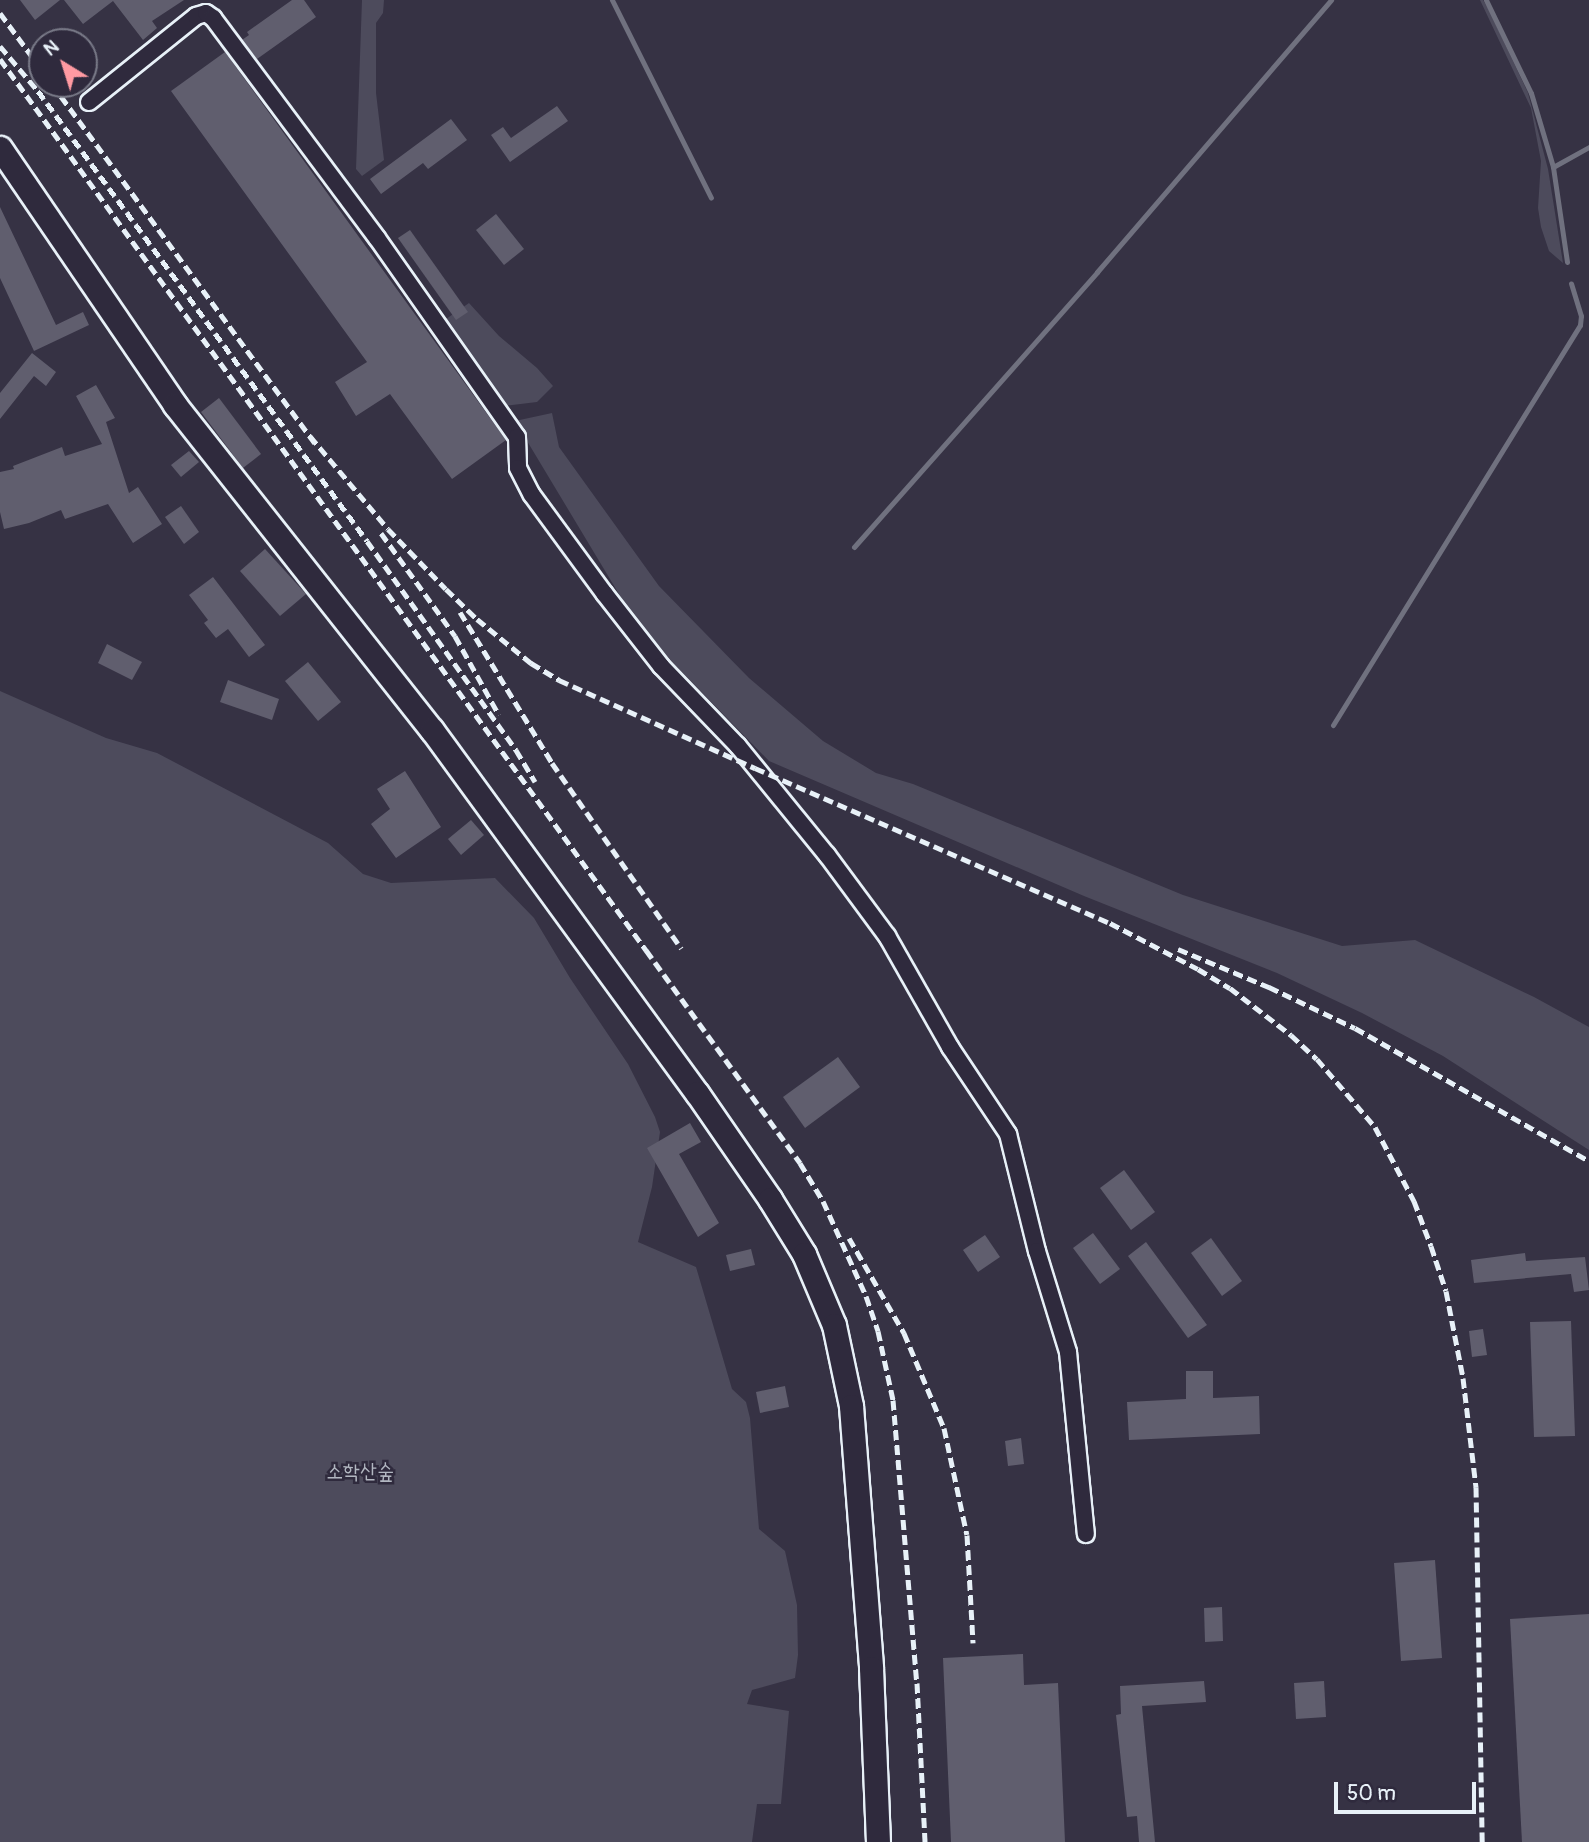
<!DOCTYPE html>
<meta charset="utf-8">
<style>
body{margin:0}
#map{position:relative;width:1589px;height:1842px;overflow:hidden;background:#363244;font-family:Pangolin,"Poor Story",sans-serif}
div>[style]{position:absolute}
.green>*{inset:0;background:#4d4b5c}
.stream>*{height:5px;margin:-2.5px;padding:0 2.5px;transform-origin:2.5px;border-radius:2.5px;background:#70717f}
.building>*{inset:0;background:#605e6e}
.roads{filter:drop-shadow(2px 0 #e8f1f8) drop-shadow(-2px 0 #e8f1f8) drop-shadow(0 2px #e8f1f8) drop-shadow(0 -2px #e8f1f8)}
.street>*{height:16px;margin:-8px;padding:0 8px;transform-origin:8px;border-radius:8px;background:#2f2a3d}
.secondary>*{height:23px;margin:-11.5px;padding:0 11.5px;transform-origin:11.5px;border-radius:11.5px;background:#2f2a3d}
.rail>*{height:5px;margin-top:-2.5px;transform-origin:0;background:repeating-linear-gradient(90deg,#e8f1f8 0 10px,transparent 0 15px)}
span{translate:-50% -50%;white-space:nowrap;text-align:center;line-height:1.15;-webkit-text-stroke:5px #2f2a3d;paint-order:stroke}
.park-label{font-size:21px;color:#b2b7c1}
.north{position:absolute;left:28px;top:28px;width:70px;height:70px;box-sizing:border-box;background:#2f2a3d;border:2px solid #797a88;border-radius:50%;rotate:322deg;font-size:19px;font-weight:700;line-height:28px;text-align:center;color:#e8f1f8}
.north::after{content:'';display:block;margin:auto;width:24px;height:32px;background:#ff9aa2;clip-path:polygon(50% 0,100% 100%,50% 72%,0 100%)}
.scale{position:absolute;left:1334px;top:1782px;width:142px;height:32px;box-sizing:border-box;border:4px solid #e8f1f8;border-top:0;padding-left:9px;font-size:21px;line-height:24px;white-space:nowrap;color:#e8f1f8;-webkit-text-stroke:5px #2f2a3d;paint-order:stroke}
</style>
<div id="map">
<div class="green">
<div style="clip-path:polygon(362px 0,384px 0,383px 13px,376px 23px,376px 93px,384px 160px,362px 176px,356px 169px)"></div>
<div style="clip-path:polygon(1480px 0,1483px 0,1489px 10px,1528px 93px,1548px 169px,1563px 263px,1549px 251px,1541px 227px,1538px 208px,1541px 161px,1531px 108px)"></div>
<div style="clip-path:polygon(469px 303px,499px 336px,537px 368px,553px 386px,537px 402px,504px 406px,446px 319px)"></div>
<div style="clip-path:polygon(552px 413px,559px 447px,659px 586px,749px 678px,823px 741px,876px 773px,913px 784px,1183px 895px,1342px 946px,1415px 940px,1534px 997px,1589px 1027px,1589px 1150px,1443px 1056px,1362px 1013px,1277px 973px,1084px 896px,769px 761px,640px 629px,515px 421px)"></div>
<div style="clip-path:polygon(0 691px,106px 738px,157px 753px,328px 843px,363px 874px,391px 883px,495px 878px,534px 918px,570px 978px,628px 1064px,655px 1117px,660px 1132px,652px 1187px,638px 1242px,696px 1267px,732px 1389px,746px 1402px,750px 1418px,759px 1529px,785px 1551px,797px 1605px,798px 1655px,795px 1678px,752px 1690px,747px 1704px,789px 1711px,781px 1804px,757px 1804px,752px 1842px,0 1842px)"></div>
</div>
<div class="stream">
<div style="left:612px;top:0;width:221px;rotate:63.4deg"></div>
<div style="left:1486px;top:0;width:103px;rotate:64.2deg"></div>
<div style="left:1531px;top:93px;width:77px;rotate:73.4deg"></div>
<div style="left:1553px;top:167px;width:96px;rotate:81.6deg"></div>
<div style="left:1553px;top:167px;width:41px;rotate:-29.1deg"></div>
<div style="left:854px;top:547px;width:367px;rotate:-48.5deg"></div>
<div style="left:1097px;top:272px;width:359px;rotate:-49.3deg"></div>
<div style="left:1333px;top:725px;width:470px;rotate:-58.3deg"></div>
<div style="left:1580px;top:325px;width:9px;rotate:-84deg"></div>
<div style="left:1581px;top:316px;width:34px;rotate:-107deg"></div>
</div>
<div class="building">
<div style="clip-path:polygon(20px 0,60px 0,35px 20px)"></div>
<div style="clip-path:polygon(64px 0,184px 0,152px 21px,157px 28px,143px 40px,113px 1px,83px 24px)"></div>
<div style="clip-path:polygon(292px 0,304px 0,316px 17px,257px 59px,242px 40px,249px 35px,247px 32px)"></div>
<div style="clip-path:polygon(225px 52px,506px 440px,452px 479px,390px 394px,356px 416px,335px 382px,367px 362px,171px 91px)"></div>
<div style="clip-path:polygon(557px 106px,568px 121px,510px 162px,491px 135px,503px 127px,511px 138px)"></div>
<div style="clip-path:polygon(451px 119px,467px 140px,428px 169px,423px 163px,381px 194px,370px 179px)"></div>
<div style="clip-path:polygon(0 207px,56px 325px,83px 312px,89px 325px,34px 351px,0 278px)"></div>
<div style="clip-path:polygon(496px 214px,524px 249px,504px 265px,476px 230px)"></div>
<div style="clip-path:polygon(410px 230px,468px 312px,456px 320px,398px 238px)"></div>
<div style="clip-path:polygon(32px 353px,56px 372px,46px 386px,34px 376px,0 419px,0 393px)"></div>
<div style="clip-path:polygon(96px 385px,115px 418px,106px 422px,129px 493px,138px 487px,162px 524px,133px 543px,108px 504px,65px 519px,61px 510px,29px 523px,4px 529px,0 512px,0 472px,14px 469px,13px 466px,62px 447px,65px 456px,102px 444px,76px 396px)"></div>
<div style="clip-path:polygon(219px 398px,261px 454px,243px 468px,201px 412px)"></div>
<div style="clip-path:polygon(189px 451px,199px 462px,181px 477px,171px 465px)"></div>
<div style="clip-path:polygon(181px 506px,199px 532px,184px 544px,165px 517px)"></div>
<div style="clip-path:polygon(265px 549px,306px 594px,280px 616px,240px 571px)"></div>
<div style="clip-path:polygon(213px 577px,265px 645px,249px 657px,228px 629px,216px 638px,204px 623px,208px 620px,189px 595px)"></div>
<div style="clip-path:polygon(107px 644px,142px 662px,132px 680px,98px 663px)"></div>
<div style="clip-path:polygon(308px 662px,341px 702px,318px 721px,285px 681px)"></div>
<div style="clip-path:polygon(228px 680px,279px 699px,272px 720px,220px 702px)"></div>
<div style="clip-path:polygon(405px 771px,441px 827px,396px 858px,371px 824px,390px 809px,377px 789px)"></div>
<div style="clip-path:polygon(471px 820px,484px 835px,461px 855px,448px 839px)"></div>
<div style="clip-path:polygon(838px 1057px,860px 1087px,805px 1128px,783px 1097px)"></div>
<div style="clip-path:polygon(690px 1123px,701px 1142px,679px 1154px,719px 1223px,698px 1237px,647px 1148px)"></div>
<div style="clip-path:polygon(1124px 1170px,1155px 1212px,1131px 1230px,1100px 1188px)"></div>
<div style="clip-path:polygon(1093px 1233px,1120px 1269px,1100px 1284px,1073px 1248px)"></div>
<div style="clip-path:polygon(985px 1235px,1000px 1257px,978px 1272px,963px 1250px)"></div>
<div style="clip-path:polygon(1211px 1238px,1242px 1281px,1222px 1296px,1191px 1253px)"></div>
<div style="clip-path:polygon(1146px 1242px,1207px 1325px,1188px 1338px,1128px 1256px)"></div>
<div style="clip-path:polygon(751px 1249px,755px 1265px,730px 1271px,726px 1255px)"></div>
<div style="clip-path:polygon(1525px 1253px,1526px 1261px,1585px 1257px,1589px 1290px,1574px 1292px,1571px 1274px,1474px 1283px,1471px 1260px)"></div>
<div style="clip-path:polygon(1571px 1321px,1575px 1436px,1534px 1437px,1530px 1322px)"></div>
<div style="clip-path:polygon(1483px 1329px,1487px 1355px,1472px 1357px,1469px 1331px)"></div>
<div style="clip-path:polygon(1186px 1371px,1213px 1371px,1213px 1398px,1259px 1396px,1260px 1434px,1129px 1440px,1127px 1402px,1186px 1399px)"></div>
<div style="clip-path:polygon(785px 1386px,789px 1407px,760px 1413px,756px 1392px)"></div>
<div style="clip-path:polygon(1021px 1438px,1024px 1464px,1008px 1466px,1005px 1441px)"></div>
<div style="clip-path:polygon(1435px 1560px,1442px 1658px,1401px 1661px,1394px 1563px)"></div>
<div style="clip-path:polygon(1222px 1607px,1223px 1641px,1205px 1642px,1204px 1608px)"></div>
<div style="clip-path:polygon(1589px 1614px,1589px 1842px,1522px 1842px,1510px 1619px)"></div>
<div style="clip-path:polygon(1023px 1654px,1024px 1685px,1058px 1683px,1065px 1842px,951px 1842px,943px 1658px)"></div>
<div style="clip-path:polygon(1204px 1681px,1206px 1702px,1142px 1706px,1155px 1842px,1139px 1842px,1137px 1816px,1127px 1817px,1116px 1715px,1121px 1714px,1120px 1686px)"></div>
<div style="clip-path:polygon(1324px 1681px,1326px 1717px,1296px 1719px,1294px 1683px)"></div>
</div>
<div class="roads">
<div class="street">
<div style="left:89px;top:102px;width:137px;rotate:-38.8deg"></div>
<div style="left:196px;top:16px;width:10px;rotate:-17deg"></div>
<div style="left:206px;top:13px;width:9px;rotate:36deg"></div>
<div style="left:213px;top:18px;width:274px;rotate:53.3deg"></div>
<div style="left:377px;top:238px;width:243px;rotate:54.9deg"></div>
<div style="left:517px;top:437px;width:31px;rotate:88deg"></div>
<div style="left:518px;top:468px;width:30px;rotate:63deg"></div>
<div style="left:532px;top:495px;width:122px;rotate:53.7deg"></div>
<div style="left:604px;top:593px;width:93px;rotate:52deg"></div>
<div style="left:661px;top:666px;width:111px;rotate:46.1deg"></div>
<div style="left:738px;top:746px;width:141px;rotate:50.8deg"></div>
<div style="left:827px;top:855px;width:101px;rotate:53.5deg"></div>
<div style="left:887px;top:936px;width:128px;rotate:60.4deg"></div>
<div style="left:950px;top:1047px;width:105px;rotate:56.3deg"></div>
<div style="left:1008px;top:1134px;width:121px;rotate:76.1deg"></div>
<div style="left:1037px;top:1251px;width:106px;rotate:72.9deg"></div>
<div style="left:1068px;top:1352px;width:183px;rotate:84.4deg"></div>
</div>
<div class="secondary">
<div style="left:0;top:148px;width:311px;rotate:55.7deg"></div>
<div style="left:175px;top:405px;width:414px;rotate:51.7deg"></div>
<div style="left:432px;top:730px;width:449px;rotate:53.9deg"></div>
<div style="left:697px;top:1093px;width:129px;rotate:55.4deg"></div>
<div style="left:770px;top:1199px;width:65px;rotate:58.3deg"></div>
<div style="left:804px;top:1254px;width:77px;rotate:67.1deg"></div>
<div style="left:834px;top:1325px;width:83px;rotate:78.1deg"></div>
<div style="left:851px;top:1406px;width:263px;rotate:85.6deg"></div>
<div style="left:871px;top:1668px;width:174px;rotate:87.7deg"></div>
</div>
</div>
<div class="rail">
<div style="left:0;top:13px;width:71px;rotate:53.6deg"></div>
<div style="left:0;top:46px;width:59px;rotate:49.8deg"></div>
<div style="left:38px;top:91px;width:557px;rotate:53.83deg"></div>
<div style="left:367px;top:541px;width:257px;rotate:54.5deg"></div>
<div style="left:516px;top:750px;width:37px;rotate:59deg"></div>
<div style="left:0;top:59px;width:1101px;rotate:54.06deg"></div>
<div style="left:646px;top:950px;width:263px;rotate:54.1deg"></div>
<div style="left:800px;top:1163px;width:44px;rotate:58.8deg"></div>
<div style="left:823px;top:1201px;width:104px;rotate:65.6deg"></div>
<div style="left:866px;top:1296px;width:37px;rotate:71deg"></div>
<div style="left:878px;top:1331px;width:71px;rotate:77.7deg"></div>
<div style="left:893px;top:1400px;width:284px;rotate:85.2deg"></div>
<div style="left:917px;top:1683px;width:159px;rotate:87.1deg"></div>
<div style="left:52px;top:84px;width:445px;rotate:53.8deg"></div>
<div style="left:310px;top:436px;width:121px;rotate:50deg"></div>
<div style="left:388px;top:529px;width:83px;rotate:46deg"></div>
<div style="left:446px;top:589px;width:43px;rotate:44.1deg"></div>
<div style="left:477px;top:619px;width:70px;rotate:39.2deg"></div>
<div style="left:531px;top:663px;width:33px;rotate:31deg"></div>
<div style="left:559px;top:680px;width:215px;rotate:24.2deg"></div>
<div style="left:755px;top:768px;width:387px;rotate:23.6deg"></div>
<div style="left:1110px;top:923px;width:99px;rotate:27.6deg"></div>
<div style="left:1198px;top:969px;width:37px;rotate:31deg"></div>
<div style="left:1230px;top:988px;width:77px;rotate:37.6deg"></div>
<div style="left:1291px;top:1035px;width:35px;rotate:43deg"></div>
<div style="left:1317px;top:1059px;width:89px;rotate:49.5deg"></div>
<div style="left:1375px;top:1127px;width:84px;rotate:62.2deg"></div>
<div style="left:1414px;top:1201px;width:48px;rotate:69.3deg"></div>
<div style="left:1431px;top:1246px;width:47px;rotate:71.6deg"></div>
<div style="left:1446px;top:1291px;width:89px;rotate:78.9deg"></div>
<div style="left:1463px;top:1378px;width:110px;rotate:83.2deg"></div>
<div style="left:1476px;top:1487px;width:355px;rotate:89deg"></div>
<div style="left:381px;top:533px;width:127px;rotate:54.3deg"></div>
<div style="left:455px;top:636px;width:90px;rotate:60.9deg"></div>
<div style="left:460px;top:612px;width:177px;rotate:58.6deg"></div>
<div style="left:552px;top:763px;width:226px;rotate:55.1deg"></div>
<div style="left:1178px;top:949px;width:99px;rotate:22.7deg"></div>
<div style="left:1269px;top:987px;width:95px;rotate:25.5deg"></div>
<div style="left:1355px;top:1028px;width:269px;rotate:29.6deg"></div>
<div style="left:849px;top:1238px;width:110px;rotate:59.9deg"></div>
<div style="left:904px;top:1333px;width:103px;rotate:67.2deg"></div>
<div style="left:944px;top:1428px;width:109px;rotate:77.9deg"></div>
<div style="left:967px;top:1535px;width:108px;rotate:86.8deg"></div>
</div>
<div class="park-label">
<span style="left:360px;top:1472px">소학산숲</span>
</div>
<div class="north">N</div>
<div class="scale">50 m</div>
</div>
